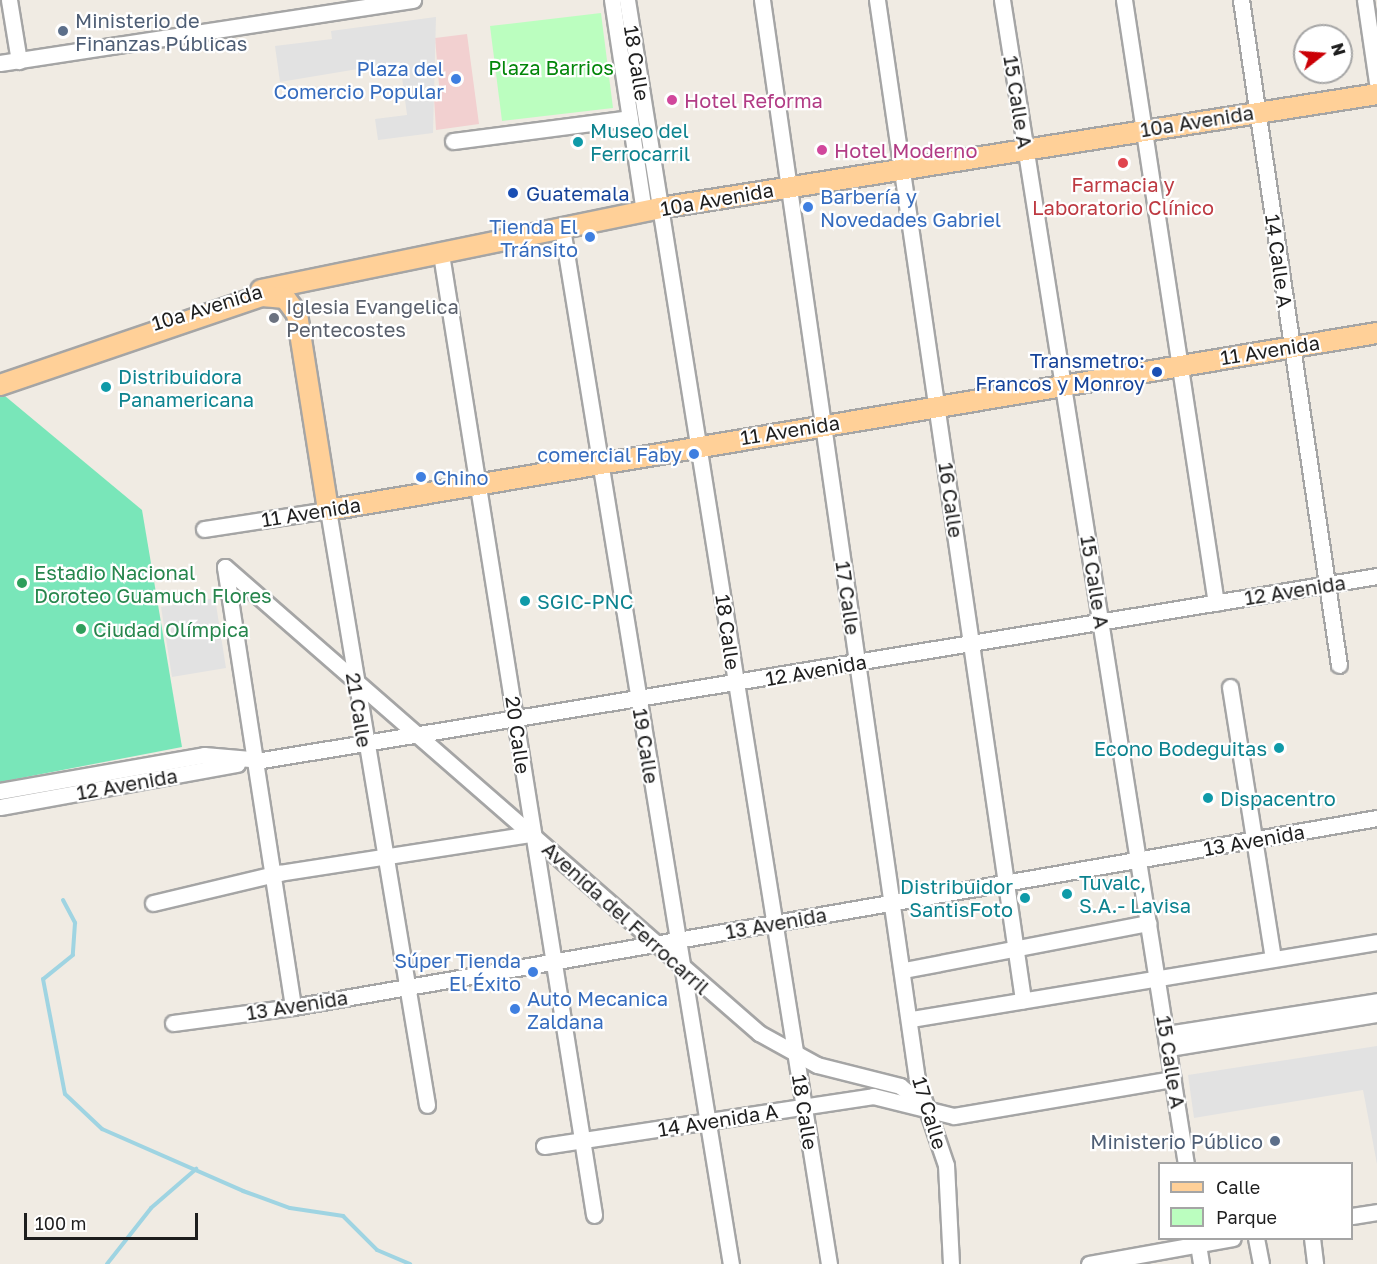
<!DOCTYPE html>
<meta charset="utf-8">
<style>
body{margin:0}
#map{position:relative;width:1377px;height:1264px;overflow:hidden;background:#f0ebe3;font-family:"Golos Text",sans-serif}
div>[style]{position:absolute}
.commercial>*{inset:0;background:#f2d0d0}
.park>*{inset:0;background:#bbfebf}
.pitch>*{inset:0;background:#79e6b9}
.parking>*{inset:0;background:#e2e2e2}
.stream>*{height:4px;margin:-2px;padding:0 2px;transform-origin:2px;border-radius:2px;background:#9fd4e2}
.roads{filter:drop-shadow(2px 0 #a5a5a5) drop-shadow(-2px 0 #a5a5a5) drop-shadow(0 2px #a5a5a5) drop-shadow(0 -2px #a5a5a5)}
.minor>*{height:15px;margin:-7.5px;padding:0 7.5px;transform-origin:7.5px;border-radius:7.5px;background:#fff}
.major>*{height:20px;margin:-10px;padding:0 10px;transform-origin:10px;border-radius:10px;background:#ffd098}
.dots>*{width:16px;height:16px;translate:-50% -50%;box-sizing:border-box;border:3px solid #fff;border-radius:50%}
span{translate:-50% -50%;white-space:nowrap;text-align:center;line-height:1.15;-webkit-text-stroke:4.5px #fff;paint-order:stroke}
.service-label{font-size:20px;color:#4e5e75}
.left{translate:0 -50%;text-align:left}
.right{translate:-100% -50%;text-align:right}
.street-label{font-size:20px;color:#1e1e1e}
.park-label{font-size:20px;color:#028609}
.shop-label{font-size:20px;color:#366cbe}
.hotel-label{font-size:20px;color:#b23c85}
.culture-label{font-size:20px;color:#0d838f}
.health-label{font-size:20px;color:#be3a42}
.transit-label{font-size:20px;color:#164399}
.worship-label{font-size:20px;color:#5b616d}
.leisure-label{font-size:20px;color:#27864d}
.legend{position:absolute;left:1158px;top:1162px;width:195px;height:78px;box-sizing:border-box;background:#fff;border:2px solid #a5a5a5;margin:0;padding:8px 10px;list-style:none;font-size:18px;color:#1e1e1e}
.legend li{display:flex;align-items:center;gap:12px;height:30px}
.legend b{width:30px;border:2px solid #a5a5a5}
.north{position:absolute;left:1293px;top:24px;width:60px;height:60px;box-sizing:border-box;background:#fff;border:2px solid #a5a5a5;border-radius:50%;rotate:73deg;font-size:16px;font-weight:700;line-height:24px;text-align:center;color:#1e1e1e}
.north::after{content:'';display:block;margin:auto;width:21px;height:27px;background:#cb0006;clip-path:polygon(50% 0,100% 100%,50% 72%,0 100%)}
.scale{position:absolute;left:24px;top:1213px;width:174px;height:27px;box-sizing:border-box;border:3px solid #1e1e1e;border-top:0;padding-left:8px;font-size:18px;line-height:21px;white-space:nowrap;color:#1e1e1e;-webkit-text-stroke:4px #fff;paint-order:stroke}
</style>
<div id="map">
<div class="commercial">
<div style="clip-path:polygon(467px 34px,479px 124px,436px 130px,434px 98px,440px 96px,435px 38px)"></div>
</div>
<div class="park">
<div style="clip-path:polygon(601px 13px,613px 108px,502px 121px,490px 26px)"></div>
</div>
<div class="pitch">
<div style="clip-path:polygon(5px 396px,142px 510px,182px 747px,0 782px,0 397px)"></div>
</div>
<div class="parking">
<div style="clip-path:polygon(436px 17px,433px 133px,378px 140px,375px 119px,407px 115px,400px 62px,280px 82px,275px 46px,332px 39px,331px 31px)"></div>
<div style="clip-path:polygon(215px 598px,226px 668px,172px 677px,161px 607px)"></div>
<div style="clip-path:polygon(1377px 1046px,1377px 1164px,1363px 1090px,1194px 1118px,1188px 1075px)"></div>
</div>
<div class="stream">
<div style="left:63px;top:900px;width:26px;rotate:62deg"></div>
<div style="left:75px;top:923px;width:32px;rotate:94deg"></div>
<div style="left:73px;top:955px;width:38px;rotate:141deg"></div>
<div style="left:43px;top:979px;width:117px;rotate:79.2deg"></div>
<div style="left:65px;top:1094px;width:51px;rotate:43.4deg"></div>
<div style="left:102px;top:1129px;width:154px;rotate:23.7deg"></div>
<div style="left:243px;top:1191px;width:50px;rotate:19.9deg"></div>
<div style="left:290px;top:1208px;width:54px;rotate:8.6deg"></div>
<div style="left:343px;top:1216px;width:48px;rotate:45deg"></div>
<div style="left:377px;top:1250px;width:36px;rotate:23deg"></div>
<div style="left:107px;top:1264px;width:71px;rotate:-51.8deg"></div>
<div style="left:151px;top:1208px;width:60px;rotate:-40.9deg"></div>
</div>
<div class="roads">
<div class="minor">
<div style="left:9px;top:0;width:62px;rotate:80.7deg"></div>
<div style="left:612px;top:0;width:213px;rotate:81.4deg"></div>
<div style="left:627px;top:0;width:1280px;rotate:80.92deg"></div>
<div style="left:762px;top:0;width:1091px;rotate:81.83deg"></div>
<div style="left:917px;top:1080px;width:90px;rotate:71.2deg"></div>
<div style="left:946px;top:1165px;width:99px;rotate:87.1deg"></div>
<div style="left:877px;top:0;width:1011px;rotate:81.69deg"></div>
<div style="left:1002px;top:0;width:1178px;rotate:81.02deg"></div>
<div style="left:1124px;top:0;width:610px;rotate:81.33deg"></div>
<div style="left:1241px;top:0;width:672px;rotate:81.62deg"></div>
<div style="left:1365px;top:0;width:83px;rotate:81.7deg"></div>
<div style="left:0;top:63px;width:418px;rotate:-8.7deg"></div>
<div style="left:453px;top:141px;width:178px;rotate:-7.4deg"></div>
<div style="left:562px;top:228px;width:1050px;rotate:80.74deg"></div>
<div style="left:441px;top:254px;width:973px;rotate:80.95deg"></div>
<div style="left:204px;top:529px;width:125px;rotate:-8.7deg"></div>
<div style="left:328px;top:510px;width:603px;rotate:80.55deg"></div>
<div style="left:225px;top:567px;width:709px;rotate:41.11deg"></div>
<div style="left:759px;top:1033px;width:66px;rotate:28.9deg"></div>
<div style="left:817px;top:1065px;width:86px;rotate:14.2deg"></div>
<div style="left:900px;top:1086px;width:32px;rotate:39deg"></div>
<div style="left:225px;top:567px;width:445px;rotate:81.2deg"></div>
<div style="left:1230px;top:687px;width:275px;rotate:81deg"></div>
<div style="left:0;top:791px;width:207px;rotate:-10deg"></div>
<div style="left:204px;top:755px;width:58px;rotate:4.9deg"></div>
<div style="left:262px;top:760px;width:1130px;rotate:-9.37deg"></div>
<div style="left:0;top:807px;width:241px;rotate:-10.3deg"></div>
<div style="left:153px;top:903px;width:130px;rotate:-13.4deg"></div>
<div style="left:279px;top:873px;width:256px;rotate:-8.8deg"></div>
<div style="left:904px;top:970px;width:249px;rotate:-10.9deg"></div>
<div style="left:912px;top:1019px;width:471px;rotate:-9.4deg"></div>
<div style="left:173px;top:1023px;width:121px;rotate:-7.6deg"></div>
<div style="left:293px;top:1007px;width:1100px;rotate:-9.89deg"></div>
<div style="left:1167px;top:1034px;width:213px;rotate:-8.9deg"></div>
<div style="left:1169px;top:1048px;width:211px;rotate:-9.3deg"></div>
<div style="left:544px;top:1146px;width:333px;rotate:-8.6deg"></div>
<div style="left:873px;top:1096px;width:83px;rotate:13.9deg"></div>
<div style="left:954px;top:1116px;width:222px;rotate:-9.6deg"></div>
<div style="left:1352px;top:1216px;width:25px;rotate:-9deg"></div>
<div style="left:1197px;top:1238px;width:26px;rotate:81deg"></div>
<div style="left:1256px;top:1238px;width:26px;rotate:79deg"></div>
<div style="left:1312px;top:1238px;width:26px;rotate:83deg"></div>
<div style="left:1089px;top:1264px;width:146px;rotate:-10.2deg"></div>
</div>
<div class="major">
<div style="left:261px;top:290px;width:407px;rotate:-11.6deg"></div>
<div style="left:660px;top:208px;width:726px;rotate:-9.03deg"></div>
<div style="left:0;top:385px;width:277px;rotate:-18.8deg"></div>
<div style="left:262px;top:296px;width:23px;rotate:5deg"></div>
<div style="left:285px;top:298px;width:20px;rotate:53deg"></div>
<div style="left:297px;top:314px;width:198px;rotate:81deg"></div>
<div style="left:328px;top:510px;width:1064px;rotate:-9.58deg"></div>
</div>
</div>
<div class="dots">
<div style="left:63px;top:31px;background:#5c6f8a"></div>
<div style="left:456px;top:79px;background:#3f7fe0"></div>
<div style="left:672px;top:100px;background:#d1479c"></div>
<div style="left:578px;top:142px;background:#0f9aa8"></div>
<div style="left:822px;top:150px;background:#d1479c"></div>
<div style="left:1123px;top:163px;background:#e0444e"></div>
<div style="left:513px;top:193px;background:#1a4fb4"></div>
<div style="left:808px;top:207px;background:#3f7fe0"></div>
<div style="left:590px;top:237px;background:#3f7fe0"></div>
<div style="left:274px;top:318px;background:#6b7280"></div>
<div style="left:1157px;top:372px;background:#1a4fb4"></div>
<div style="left:106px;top:387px;background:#0f9aa8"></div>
<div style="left:694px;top:454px;background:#3f7fe0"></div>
<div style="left:421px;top:477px;background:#3f7fe0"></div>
<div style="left:22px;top:583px;background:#2e9e5b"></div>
<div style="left:525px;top:601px;background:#0f9aa8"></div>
<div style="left:81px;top:629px;background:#2e9e5b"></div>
<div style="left:1279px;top:748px;background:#0f9aa8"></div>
<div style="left:1208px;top:798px;background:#0f9aa8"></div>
<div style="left:1067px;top:894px;background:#0f9aa8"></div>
<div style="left:1025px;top:898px;background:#0f9aa8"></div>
<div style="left:533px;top:972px;background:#3f7fe0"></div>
<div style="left:515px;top:1009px;background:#3f7fe0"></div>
<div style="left:1275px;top:1141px;background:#5c6f8a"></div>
</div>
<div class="service-label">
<span class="left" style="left:75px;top:32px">Ministerio de<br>Finanzas Públicas</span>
<span class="right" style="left:1263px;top:1141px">Ministerio Público</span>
</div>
<div class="street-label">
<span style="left:637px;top:63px;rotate:81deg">18 Calle</span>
<span style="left:1018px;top:102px;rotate:81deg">15 Calle A</span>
<span style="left:1197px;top:121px;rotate:-9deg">10a Avenida</span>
<span style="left:717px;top:199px;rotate:-10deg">10a Avenida</span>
<span style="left:1279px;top:261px;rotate:82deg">14 Calle A</span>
<span style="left:207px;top:307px;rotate:-17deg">10a Avenida</span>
<span style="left:1270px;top:350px;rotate:-9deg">11 Avenida</span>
<span style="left:790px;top:430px;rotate:-9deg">11 Avenida</span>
<span style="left:951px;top:500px;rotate:82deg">16 Calle</span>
<span style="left:311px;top:512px;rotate:-9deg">11 Avenida</span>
<span style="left:1095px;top:582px;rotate:81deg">15 Calle A</span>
<span style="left:1295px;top:590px;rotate:-9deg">12 Avenida</span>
<span style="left:848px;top:598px;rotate:82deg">17 Calle</span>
<span style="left:728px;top:632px;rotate:82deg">18 Calle</span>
<span style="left:816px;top:670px;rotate:-10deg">12 Avenida</span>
<span style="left:359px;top:710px;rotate:81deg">21 Calle</span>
<span style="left:518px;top:735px;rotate:82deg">20 Calle</span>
<span style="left:646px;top:746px;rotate:81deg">19 Calle</span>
<span style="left:127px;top:784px;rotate:-10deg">12 Avenida</span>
<span style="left:1254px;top:840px;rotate:-10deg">13 Avenida</span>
<span style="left:626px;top:918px;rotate:42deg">Avenida del Ferrocarril</span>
<span style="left:776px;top:923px;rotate:-10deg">13 Avenida</span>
<span style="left:297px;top:1005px;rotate:-9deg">13 Avenida</span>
<span style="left:1171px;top:1062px;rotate:81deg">15 Calle A</span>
<span style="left:805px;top:1112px;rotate:81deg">18 Calle</span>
<span style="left:930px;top:1113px;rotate:73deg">17 Calle</span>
<span style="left:718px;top:1120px;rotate:-9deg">14 Avenida A</span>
</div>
<div class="park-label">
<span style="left:551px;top:67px">Plaza Barrios</span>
</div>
<div class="shop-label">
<span class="right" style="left:444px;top:80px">Plaza del<br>Comercio Popular</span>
<span class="left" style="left:820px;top:208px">Barbería y<br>Novedades Gabriel</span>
<span class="right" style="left:578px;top:238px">Tienda El<br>Tránsito</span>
<span class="right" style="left:682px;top:454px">comercial Faby</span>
<span class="left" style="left:433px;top:477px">Chino</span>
<span class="right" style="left:521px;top:972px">Súper Tienda<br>El Éxito</span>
<span class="left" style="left:527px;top:1010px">Auto Mecanica<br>Zaldana</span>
</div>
<div class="hotel-label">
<span class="left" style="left:684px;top:100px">Hotel Reforma</span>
<span class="left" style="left:834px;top:150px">Hotel Moderno</span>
</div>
<div class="culture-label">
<span class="left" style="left:590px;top:142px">Museo del<br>Ferrocarril</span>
<span class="left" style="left:118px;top:388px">Distribuidora<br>Panamericana</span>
<span class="left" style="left:537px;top:601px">SGIC-PNC</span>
<span class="right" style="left:1267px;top:748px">Econo Bodeguitas</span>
<span class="left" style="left:1220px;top:798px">Dispacentro</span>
<span class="left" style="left:1079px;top:894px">Tuvalc,<br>S.A.- Lavisa</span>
<span class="right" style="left:1013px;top:898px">Distribuidor<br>SantisFoto</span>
</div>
<div class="health-label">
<span style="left:1123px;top:196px">Farmacia y<br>Laboratorio Clínico</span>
</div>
<div class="transit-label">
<span class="left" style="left:526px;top:193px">Guatemala</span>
<span class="right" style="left:1145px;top:372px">Transmetro:<br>Francos y Monroy</span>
</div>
<div class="worship-label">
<span class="left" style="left:286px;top:318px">Iglesia Evangelica<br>Pentecostes</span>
</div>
<div class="leisure-label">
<span class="left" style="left:34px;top:584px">Estadio Nacional<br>Doroteo Guamuch Flores</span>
<span class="left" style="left:93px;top:629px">Ciudad Olímpica</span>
</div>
<ul class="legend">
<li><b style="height:8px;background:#ffd098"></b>Calle</li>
<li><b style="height:16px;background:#bbfebf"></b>Parque</li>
</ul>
<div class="north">N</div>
<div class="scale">100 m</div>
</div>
